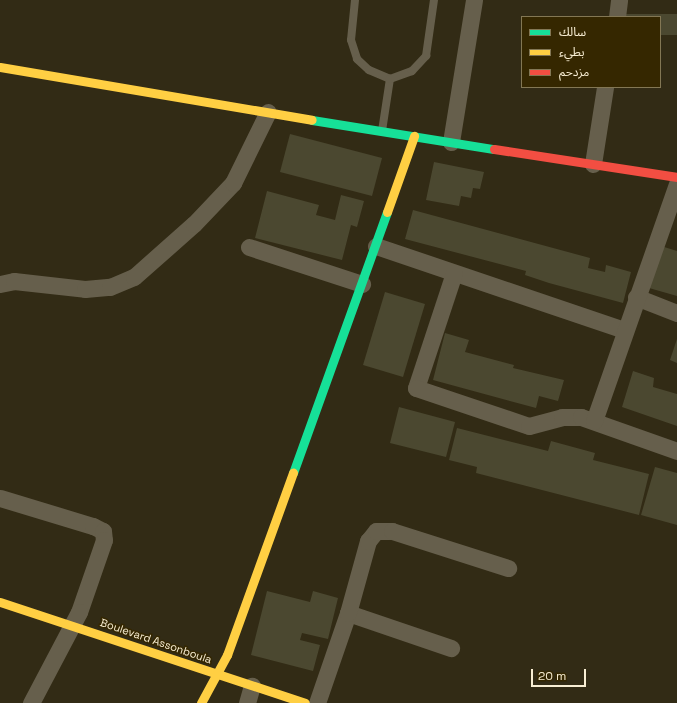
<!DOCTYPE html>
<meta charset="utf-8">
<style>
body{margin:0}
#map{position:relative;width:677px;height:703px;overflow:hidden;background:#322b15;font-family:"Space Grotesk","Noto Sans Arabic",sans-serif}
div>[style]{position:absolute}
.building>*{inset:0;background:#4b4830}
.lane>*{height:8px;margin:-4px;padding:0 4px;transform-origin:4px;border-radius:4px;background:#665f4c}
.street>*{height:17px;margin:-8.5px;padding:0 8.5px;transform-origin:8.5px;border-radius:8.5px;background:#665f4c}
.fast>*{height:9px;margin:-4.5px;padding:0 4.5px;transform-origin:4.5px;border-radius:4.5px;background:#16e098}
.slow>*{height:9px;margin:-4.5px;padding:0 4.5px;transform-origin:4.5px;border-radius:4.5px;background:#ffcf43}
.jam>*{height:9px;margin:-4.5px;padding:0 4.5px;transform-origin:4.5px;border-radius:4.5px;background:#f24e42}
span{translate:-50% -50%;white-space:nowrap;text-align:center;line-height:1.15;-webkit-text-stroke:3px #352700;paint-order:stroke}
.street-label{font-size:11px;color:#f8eed3}
.legend{position:absolute;left:521px;top:16px;width:140px;height:72px;box-sizing:border-box;background:#352700;border:1px solid #837754;margin:0;padding:5px 7px;list-style:none;font-size:12px;color:#f8eed3}
.legend li{display:flex;align-items:center;gap:8px;height:20px}
.legend b{width:20px;border:1px solid #837754}
.scale{position:absolute;left:531px;top:669px;width:55px;height:18px;box-sizing:border-box;border:2px solid #f8eed3;border-top:0;padding-left:5px;font-size:12px;line-height:14px;white-space:nowrap;color:#f8eed3;-webkit-text-stroke:3px #352700;paint-order:stroke}
</style>
<div id="map">
<div class="building">
<div style="clip-path:polygon(626px 14px,677px 14px,677px 35px,660px 35px,660px 17px,626px 17px)"></div>
<div style="clip-path:polygon(290px 134px,382px 158px,372px 196px,280px 172px)"></div>
<div style="clip-path:polygon(434px 162px,484px 172px,480px 189px,473px 188px,471px 198px,461px 196px,459px 206px,426px 200px)"></div>
<div style="clip-path:polygon(267px 191px,319px 205px,316px 215px,335px 220px,341px 195px,364px 201px,357px 227px,351px 225px,342px 260px,255px 238px)"></div>
<div style="clip-path:polygon(413px 210px,590px 258px,588px 268px,605px 272px,606px 265px,631px 272px,623px 303px,549px 283px,525px 275px,526px 271px,405px 239px)"></div>
<div style="clip-path:polygon(661px 246px,677px 251px,677px 296px,649px 288px)"></div>
<div style="clip-path:polygon(385px 292px,425px 304px,403px 377px,363px 365px)"></div>
<div style="clip-path:polygon(445px 333px,469px 340px,465px 352px,514px 365px,513px 368px,564px 380px,558px 401px,539px 396px,536px 408px,433px 380px)"></div>
<div style="clip-path:polygon(677px 339px,677px 363px,670px 360px)"></div>
<div style="clip-path:polygon(633px 371px,654px 378px,653px 387px,677px 394px,677px 426px,622px 407px)"></div>
<div style="clip-path:polygon(399px 407px,455px 422px,446px 457px,390px 443px)"></div>
<div style="clip-path:polygon(457px 428px,548px 451px,551px 441px,595px 453px,593px 460px,649px 474px,639px 515px,476px 473px,477px 467px,449px 460px)"></div>
<div style="clip-path:polygon(655px 467px,677px 473px,677px 525px,641px 515px)"></div>
<div style="clip-path:polygon(267px 591px,310px 602px,313px 591px,338px 598px,328px 639px,302px 633px,300px 640px,320px 645px,313px 671px,251px 655px)"></div>
</div>
<div class="lane">
<div style="left:355px;top:0;width:40px;rotate:95.7deg"></div>
<div style="left:351px;top:40px;width:20px;rotate:72deg"></div>
<div style="left:357px;top:59px;width:16px;rotate:43deg"></div>
<div style="left:369px;top:70px;width:23px;rotate:23deg"></div>
<div style="left:382px;top:131px;width:53px;rotate:-81.3deg"></div>
<div style="left:390px;top:79px;width:23px;rotate:-20deg"></div>
<div style="left:412px;top:71px;width:21px;rotate:-47deg"></div>
<div style="left:426px;top:56px;width:57px;rotate:-81.9deg"></div>
</div>
<div class="street">
<div style="left:617px;top:17px;width:17px;rotate:-83deg"></div>
<div style="left:451px;top:142px;width:144px;rotate:-80.8deg"></div>
<div style="left:593px;top:164px;width:78px;rotate:-81.1deg"></div>
<div style="left:376px;top:246px;width:262px;rotate:18.7deg"></div>
<div style="left:249px;top:247px;width:119px;rotate:18.1deg"></div>
<div style="left:454px;top:273px;width:121px;rotate:108.3deg"></div>
<div style="left:416px;top:388px;width:119px;rotate:18.6deg"></div>
<div style="left:529px;top:426px;width:34px;rotate:-15deg"></div>
<div style="left:562px;top:417px;width:19px"></div>
<div style="left:581px;top:417px;width:102px;rotate:19.5deg"></div>
<div style="left:0;top:284px;width:14px;rotate:-12deg"></div>
<div style="left:14px;top:281px;width:71px;rotate:6.4deg"></div>
<div style="left:85px;top:289px;width:25px;rotate:-5deg"></div>
<div style="left:110px;top:287px;width:26px;rotate:-23deg"></div>
<div style="left:134px;top:277px;width:80px;rotate:-41.5deg"></div>
<div style="left:194px;top:224px;width:57px;rotate:-46.4deg"></div>
<div style="left:233px;top:183px;width:79px;rotate:-63.8deg"></div>
<div style="left:636px;top:297px;width:44px;rotate:21.3deg"></div>
<div style="left:594px;top:421px;width:251px;rotate:-70.7deg"></div>
<div style="left:0;top:498px;width:97px;rotate:16.8deg"></div>
<div style="left:93px;top:526px;width:11px;rotate:27deg"></div>
<div style="left:103px;top:531px;width:9px;rotate:84deg"></div>
<div style="left:104px;top:540px;width:76px;rotate:109.1deg"></div>
<div style="left:79px;top:612px;width:103px;rotate:117.8deg"></div>
<div style="left:348px;top:613px;width:109px;rotate:18.8deg"></div>
<div style="left:247px;top:703px;width:18px;rotate:-74deg"></div>
<div style="left:317px;top:703px;width:95px;rotate:-71deg"></div>
<div style="left:348px;top:613px;width:75px;rotate:-74.5deg"></div>
<div style="left:368px;top:541px;width:13px;rotate:-51deg"></div>
<div style="left:376px;top:531px;width:16px"></div>
<div style="left:392px;top:531px;width:122px;rotate:17.7deg"></div>
</div>
<div class="fast">
<div style="left:312px;top:120px;width:184px;rotate:9.1deg"></div>
<div style="left:293px;top:473px;width:277px;rotate:-70.2deg"></div>
</div>
<div class="slow">
<div style="left:0;top:67px;width:316px;rotate:9.6deg"></div>
<div style="left:387px;top:212px;width:81px;rotate:-70.4deg"></div>
<div style="left:0;top:602px;width:321px;rotate:18.3deg"></div>
<div style="left:201px;top:703px;width:55px;rotate:-61.6deg"></div>
<div style="left:227px;top:655px;width:194px;rotate:-70.1deg"></div>
</div>
<div class="jam">
<div style="left:494px;top:149px;width:185px;rotate:8.7deg"></div>
</div>
<div class="street-label">
<span style="left:156px;top:641px;rotate:19deg">Boulevard Assonboula</span>
</div>
<ul class="legend">
<li><b style="height:5px;background:#16e098"></b>سالك</li>
<li><b style="height:5px;background:#ffcf43"></b>بطيء</li>
<li><b style="height:5px;background:#f24e42"></b>مزدحم</li>
</ul>
<div class="scale">20 m</div>
</div>
